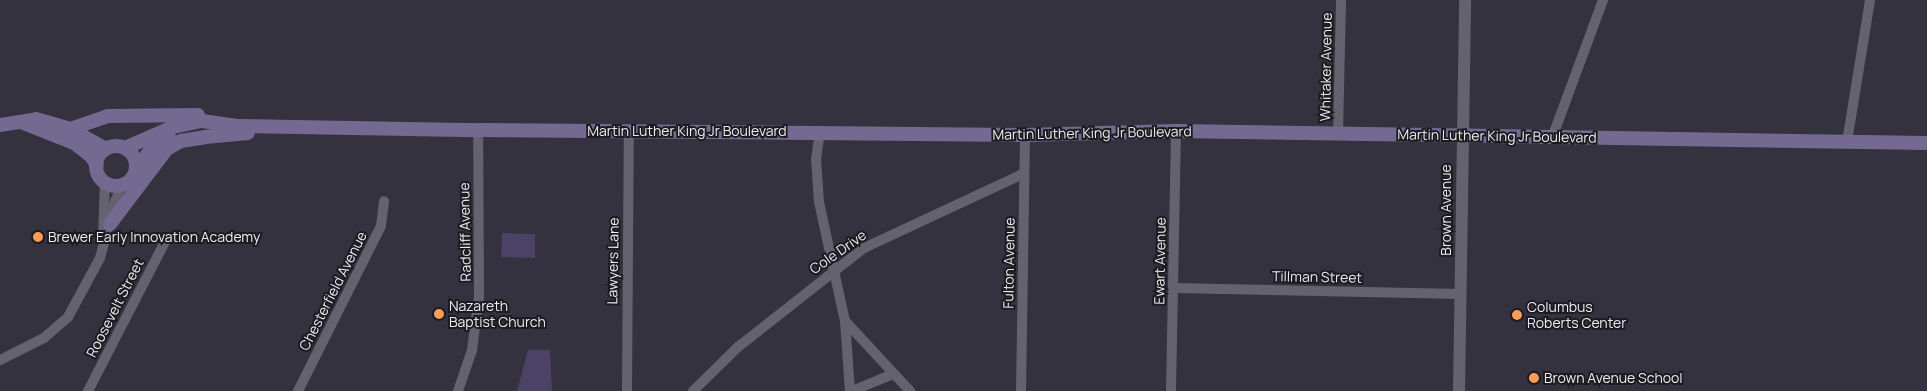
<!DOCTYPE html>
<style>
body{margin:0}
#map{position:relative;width:1927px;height:391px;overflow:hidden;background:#34323e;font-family:Manrope,sans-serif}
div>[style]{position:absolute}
.green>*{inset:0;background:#4b4265}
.minor>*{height:10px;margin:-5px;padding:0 5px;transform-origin:5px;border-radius:5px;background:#656270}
.tertiary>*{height:12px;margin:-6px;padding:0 6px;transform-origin:6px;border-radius:6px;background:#656270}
.secondary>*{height:14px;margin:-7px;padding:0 7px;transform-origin:7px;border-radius:7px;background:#746a91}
.secondary>.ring{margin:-7px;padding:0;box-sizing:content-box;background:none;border:14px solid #746a91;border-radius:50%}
.dots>*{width:14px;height:14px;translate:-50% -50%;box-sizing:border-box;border:2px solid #1c1b20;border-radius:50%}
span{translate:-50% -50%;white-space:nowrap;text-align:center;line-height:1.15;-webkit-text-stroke:4px #1c1b20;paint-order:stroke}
.street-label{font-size:14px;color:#ecebf2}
.poi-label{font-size:14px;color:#ecebf2}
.left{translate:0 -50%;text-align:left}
</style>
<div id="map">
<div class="green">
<div style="clip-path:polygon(502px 233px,535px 234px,535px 258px,501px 257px)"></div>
<div style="clip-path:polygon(528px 350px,550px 350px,552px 391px,517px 391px)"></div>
</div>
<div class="minor">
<div style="left:820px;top:131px;width:28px;rotate:98deg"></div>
<div style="left:816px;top:159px;width:43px;rotate:86deg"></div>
<div style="left:819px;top:202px;width:122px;rotate:77.7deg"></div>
<div style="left:845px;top:321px;width:70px;rotate:85.9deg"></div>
<div style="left:1338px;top:134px;width:134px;rotate:-88.7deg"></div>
<div style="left:1552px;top:138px;width:147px;rotate:-69.7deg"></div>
<div style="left:1847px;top:142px;width:144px;rotate:-80.8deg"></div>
<div style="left:103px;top:236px;width:54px;rotate:-87.9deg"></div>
<div style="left:1173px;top:288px;width:288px;rotate:1.2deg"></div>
<div style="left:845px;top:321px;width:96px;rotate:47.1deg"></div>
<div style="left:0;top:360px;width:49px;rotate:-26.6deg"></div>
<div style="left:44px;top:338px;width:32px;rotate:-41deg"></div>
<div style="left:68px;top:317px;width:67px;rotate:-61.5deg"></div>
<div style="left:100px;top:258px;width:59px;rotate:-75.3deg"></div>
<div style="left:115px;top:201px;width:19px;rotate:-65deg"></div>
<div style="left:88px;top:391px;width:172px;rotate:-62.7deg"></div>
<div style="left:298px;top:391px;width:185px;rotate:-63.3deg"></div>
<div style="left:381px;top:226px;width:25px;rotate:-83deg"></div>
<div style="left:458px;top:391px;width:43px;rotate:-71.1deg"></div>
<div style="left:472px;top:350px;width:53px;rotate:-82.5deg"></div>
<div style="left:479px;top:297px;width:167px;rotate:-90.3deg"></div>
<div style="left:627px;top:391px;width:261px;rotate:-89.6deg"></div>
<div style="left:693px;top:391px;width:63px;rotate:-44.4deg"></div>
<div style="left:738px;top:347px;width:160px;rotate:-38.2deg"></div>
<div style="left:864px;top:248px;width:175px;rotate:-25deg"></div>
<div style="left:852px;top:391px;width:44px;rotate:-22.5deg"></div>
<div style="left:1021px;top:391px;width:256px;rotate:-89.1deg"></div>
<div style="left:1171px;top:391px;width:260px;rotate:-88.9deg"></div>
</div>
<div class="tertiary">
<div style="left:1459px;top:391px;width:391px;rotate:-89.1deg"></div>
</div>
<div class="secondary">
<div style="left:21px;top:122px;width:57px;rotate:21.6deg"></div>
<div style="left:74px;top:143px;width:20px;rotate:37deg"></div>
<div style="left:90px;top:155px;width:12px;rotate:55deg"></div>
<div style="left:0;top:125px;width:36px;rotate:-9deg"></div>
<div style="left:36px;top:119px;width:35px;rotate:16deg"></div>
<div style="left:70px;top:129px;width:41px;rotate:29.1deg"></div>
<div style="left:70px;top:129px;width:40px;rotate:-18.9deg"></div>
<div style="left:108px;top:116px;width:90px;rotate:-0.6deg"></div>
<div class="ring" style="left:96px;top:146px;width:26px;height:26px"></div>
<div style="left:125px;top:148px;width:52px;rotate:-23.6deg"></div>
<div style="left:173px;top:127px;width:30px;rotate:-12deg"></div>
<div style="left:202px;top:121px;width:35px;rotate:8deg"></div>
<div style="left:237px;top:126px;width:241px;rotate:1deg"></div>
<div style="left:478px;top:130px;width:547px;rotate:0.52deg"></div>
<div style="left:1025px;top:135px;width:151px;rotate:-1.5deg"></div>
<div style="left:1176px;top:131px;width:751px;rotate:0.92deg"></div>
<div style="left:136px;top:170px;width:26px;rotate:-54deg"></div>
<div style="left:151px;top:149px;width:22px;rotate:-24deg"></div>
<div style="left:110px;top:224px;width:94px;rotate:-52.8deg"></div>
<div style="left:167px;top:149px;width:16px;rotate:-30deg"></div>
<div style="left:181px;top:141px;width:24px;rotate:-9deg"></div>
<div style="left:205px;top:137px;width:43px;rotate:-5.3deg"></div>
</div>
<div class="dots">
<div style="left:38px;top:237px;background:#fd9c55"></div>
<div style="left:439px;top:314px;background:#fd9c55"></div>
<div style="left:1517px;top:315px;background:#fd9c55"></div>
<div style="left:1534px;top:378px;background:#fd9c55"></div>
</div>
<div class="street-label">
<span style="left:1326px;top:67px;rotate:-89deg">Whitaker Avenue</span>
<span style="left:687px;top:131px">Martin Luther King Jr Boulevard</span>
<span style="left:1092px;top:133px;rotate:-1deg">Martin Luther King Jr Boulevard</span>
<span style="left:1497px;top:136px;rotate:1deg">Martin Luther King Jr Boulevard</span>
<span style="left:1446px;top:210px;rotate:-90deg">Brown Avenue</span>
<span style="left:465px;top:232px;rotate:-91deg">Radcliff Avenue</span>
<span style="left:838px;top:252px;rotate:-35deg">Cole Drive</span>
<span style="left:613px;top:261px;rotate:-89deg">Lawyers Lane</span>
<span style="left:1160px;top:261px;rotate:-89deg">Ewart Avenue</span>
<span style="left:1009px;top:263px;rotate:-89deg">Fulton Avenue</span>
<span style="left:1317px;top:277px;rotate:1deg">Tillman Street</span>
<span style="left:333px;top:291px;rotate:-63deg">Chesterfield Avenue</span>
<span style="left:115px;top:308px;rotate:-63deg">Roosevelt Street</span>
</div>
<div class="poi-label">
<span class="left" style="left:48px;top:237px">Brewer Early Innovation Academy</span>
<span class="left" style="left:449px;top:314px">Nazareth<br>Baptist Church</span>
<span class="left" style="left:1527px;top:315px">Columbus<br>Roberts Center</span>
<span class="left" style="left:1544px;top:378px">Brown Avenue School</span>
</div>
</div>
